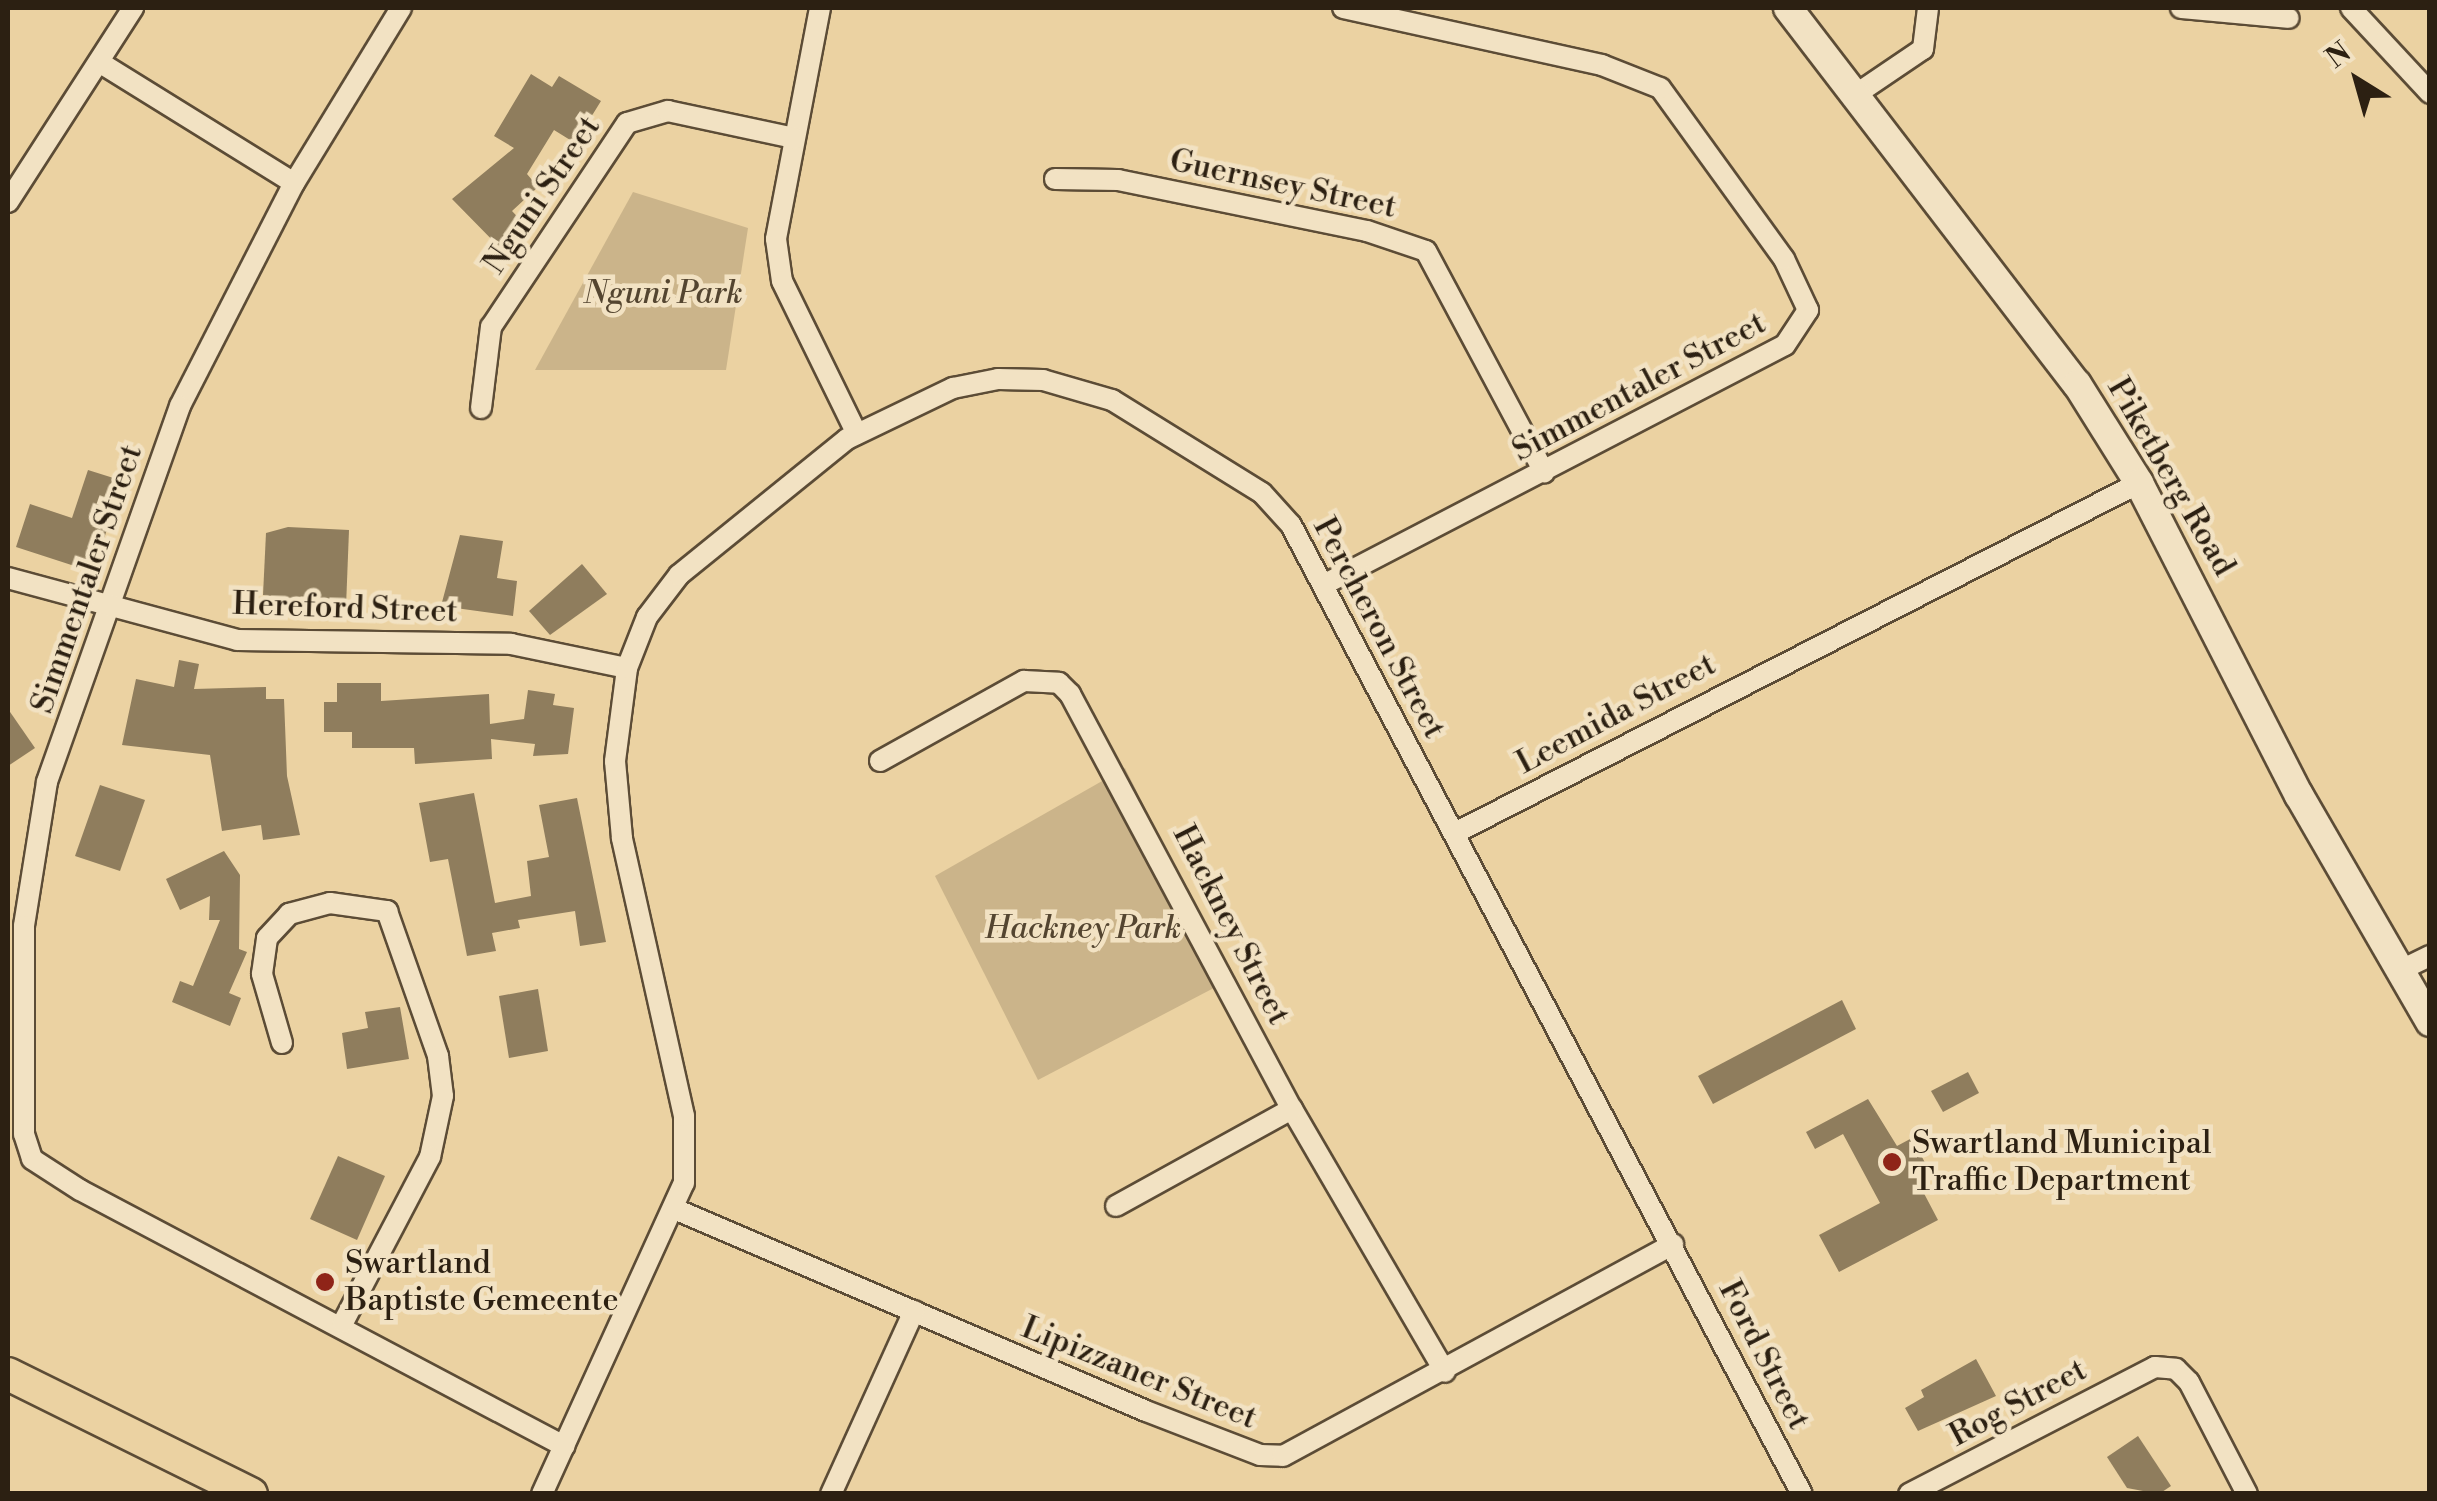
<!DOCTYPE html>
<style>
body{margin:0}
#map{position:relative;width:2437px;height:1501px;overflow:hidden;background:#ebd2a2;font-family:"Libre Bodoni",serif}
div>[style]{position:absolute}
.green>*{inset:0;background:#cbb48a}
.building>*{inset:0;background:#8f7d5d}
.roads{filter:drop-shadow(2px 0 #5c4c36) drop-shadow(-2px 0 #5c4c36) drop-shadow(0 2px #5c4c36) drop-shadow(0 -2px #5c4c36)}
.street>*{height:20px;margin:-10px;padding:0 10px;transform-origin:10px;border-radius:10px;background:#f2e2c3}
.secondary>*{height:28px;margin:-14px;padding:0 14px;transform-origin:14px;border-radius:14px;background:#f2e2c3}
.primary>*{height:32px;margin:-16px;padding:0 16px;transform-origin:16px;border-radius:16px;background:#ebd2a2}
.dots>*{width:28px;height:28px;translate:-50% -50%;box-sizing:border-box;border:5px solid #f2e2c3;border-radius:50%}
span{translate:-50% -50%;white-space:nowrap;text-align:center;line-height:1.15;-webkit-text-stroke:9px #f2e2c3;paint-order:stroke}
.street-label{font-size:32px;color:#2c2012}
.park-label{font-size:32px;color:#544530;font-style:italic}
.poi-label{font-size:32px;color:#2c2012}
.left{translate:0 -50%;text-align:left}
.frame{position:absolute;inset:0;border:10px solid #2c2012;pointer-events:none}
.north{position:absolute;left:2307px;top:30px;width:100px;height:100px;-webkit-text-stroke:8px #f2e2c3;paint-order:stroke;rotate:323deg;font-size:28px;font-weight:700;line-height:40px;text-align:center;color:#2c2012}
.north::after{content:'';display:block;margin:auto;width:35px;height:45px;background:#2c2012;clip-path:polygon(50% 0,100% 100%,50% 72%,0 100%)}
</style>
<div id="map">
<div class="green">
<div style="clip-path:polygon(633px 192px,748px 228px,726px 370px,535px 370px)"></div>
<div style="clip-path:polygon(1125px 768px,1231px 979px,1038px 1080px,935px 876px)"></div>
</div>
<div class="building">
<div style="clip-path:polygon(531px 74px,552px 87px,559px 76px,601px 101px,575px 143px,554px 130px,527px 174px,538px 187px,512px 211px,529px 229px,504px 252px,452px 199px,514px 148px,494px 136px)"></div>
<div style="clip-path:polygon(88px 470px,123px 481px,93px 572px,16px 547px,30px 504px,72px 518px)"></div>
<div style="clip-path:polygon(288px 527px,349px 530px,346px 607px,263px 595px,266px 533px)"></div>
<div style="clip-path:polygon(460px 535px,503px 541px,497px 578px,517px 581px,513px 616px,441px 606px)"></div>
<div style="clip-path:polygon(582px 564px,607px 594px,550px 635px,529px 611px)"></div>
<div style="clip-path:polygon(179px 660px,199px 664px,194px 689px,266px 687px,266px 699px,284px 699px,287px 776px,300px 835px,263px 840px,261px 825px,222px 831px,210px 755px,122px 745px,136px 679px,174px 687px)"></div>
<div style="clip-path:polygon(337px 683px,381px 683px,381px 701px,489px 694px,490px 724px,524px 719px,528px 690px,555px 694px,553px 705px,574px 708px,568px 754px,533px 756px,535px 744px,491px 739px,492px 759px,415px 764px,414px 748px,352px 748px,352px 732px,324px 732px,324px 702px,337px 702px)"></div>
<div style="clip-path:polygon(8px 709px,35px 748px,8px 766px)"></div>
<div style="clip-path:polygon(100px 785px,145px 800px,120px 871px,75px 856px)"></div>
<div style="clip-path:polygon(474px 793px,495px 903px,531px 896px,527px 861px,549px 857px,539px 805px,577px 798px,606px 942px,580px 946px,575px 911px,518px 920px,520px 928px,492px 933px,496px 951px,467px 956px,448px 859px,430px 862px,419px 803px)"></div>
<div style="clip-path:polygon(224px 851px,240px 875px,239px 949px,247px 952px,229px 993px,241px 998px,230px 1026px,172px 1002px,180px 981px,193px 986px,220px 920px,209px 920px,210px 896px,180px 910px,166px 879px)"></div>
<div style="clip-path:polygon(538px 989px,548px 1051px,509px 1058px,499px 996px)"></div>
<div style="clip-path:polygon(1842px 1000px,1856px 1029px,1713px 1104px,1698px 1076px)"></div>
<div style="clip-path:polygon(400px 1007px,409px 1059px,347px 1069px,342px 1033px,368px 1028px,365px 1012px)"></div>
<div style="clip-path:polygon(1968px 1072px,1979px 1093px,1943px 1112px,1931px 1091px)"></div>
<div style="clip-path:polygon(1868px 1099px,1897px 1146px,1912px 1138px,1932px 1176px,1918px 1182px,1938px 1220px,1839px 1272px,1819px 1235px,1880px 1203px,1843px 1134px,1815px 1149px,1806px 1132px)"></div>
<div style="clip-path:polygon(338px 1156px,385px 1176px,357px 1240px,310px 1219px)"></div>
<div style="clip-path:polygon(1976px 1359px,1996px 1396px,1918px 1431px,1905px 1408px,1924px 1397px,1921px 1390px)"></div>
<div style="clip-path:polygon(2138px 1436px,2171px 1486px,2159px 1494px,2127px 1488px,2107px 1457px)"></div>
</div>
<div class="roads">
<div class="street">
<div style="left:401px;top:8px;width:205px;rotate:121.4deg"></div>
<div style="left:294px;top:183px;width:250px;rotate:117.1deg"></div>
<div style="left:180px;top:406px;width:399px;rotate:109.5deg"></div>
<div style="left:47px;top:782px;width:146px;rotate:99.1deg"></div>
<div style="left:24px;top:926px;width:208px;rotate:90deg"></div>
<div style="left:24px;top:1134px;width:26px;rotate:72deg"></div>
<div style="left:32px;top:1159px;width:57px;rotate:32.9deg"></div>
<div style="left:80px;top:1190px;width:548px;rotate:27.88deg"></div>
<div style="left:820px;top:8px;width:235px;rotate:100.8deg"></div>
<div style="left:776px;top:239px;width:42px;rotate:81.9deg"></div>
<div style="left:782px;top:281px;width:170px;rotate:63.9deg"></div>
<div style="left:2181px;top:8px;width:108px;rotate:5.3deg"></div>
<div style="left:2351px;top:8px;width:116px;rotate:47.1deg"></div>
<div style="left:99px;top:62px;width:229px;rotate:31.8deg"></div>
<div style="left:1855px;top:95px;width:82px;rotate:-34.1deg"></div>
<div style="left:1923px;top:49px;width:41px;rotate:-83deg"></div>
<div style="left:1055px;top:179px;width:63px;rotate:0.9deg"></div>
<div style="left:1118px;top:180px;width:254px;rotate:11.6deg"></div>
<div style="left:1367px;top:231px;width:62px;rotate:18.7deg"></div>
<div style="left:1426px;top:251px;width:251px;rotate:61.9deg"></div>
<div style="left:8px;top:202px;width:231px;rotate:-57.2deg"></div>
<div style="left:481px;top:408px;width:82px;rotate:-83deg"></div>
<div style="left:491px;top:327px;width:245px;rotate:-56.3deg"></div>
<div style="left:627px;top:123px;width:43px;rotate:-16.3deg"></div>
<div style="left:668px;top:111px;width:129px;rotate:12.1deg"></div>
<div style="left:8px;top:578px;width:237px;rotate:15.1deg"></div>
<div style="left:237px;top:640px;width:274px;rotate:0.8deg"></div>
<div style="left:511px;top:644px;width:118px;rotate:11.7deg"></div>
<div style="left:1325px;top:584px;width:518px;rotate:-27.45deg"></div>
<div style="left:1785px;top:345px;width:42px;rotate:-56.7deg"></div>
<div style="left:1808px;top:310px;width:56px;rotate:-115.2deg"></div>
<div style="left:1784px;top:259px;width:211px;rotate:-125.9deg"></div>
<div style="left:1660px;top:88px;width:62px;rotate:-158.4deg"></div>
<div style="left:1602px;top:65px;width:265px;rotate:-167.6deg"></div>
<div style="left:880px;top:761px;width:165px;rotate:-29.1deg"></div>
<div style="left:1024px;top:681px;width:35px;rotate:3deg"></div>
<div style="left:1059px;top:683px;width:16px;rotate:45deg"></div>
<div style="left:1070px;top:694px;width:471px;rotate:61.9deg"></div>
<div style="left:1292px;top:1109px;width:304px;rotate:59.8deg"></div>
<div style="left:1455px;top:833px;width:768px;rotate:-27.1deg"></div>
<div style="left:2403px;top:969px;width:30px;rotate:-26deg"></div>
<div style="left:282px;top:1043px;width:72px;rotate:-106.2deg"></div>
<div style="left:262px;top:974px;width:36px;rotate:-82deg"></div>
<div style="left:267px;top:938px;width:33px;rotate:-47deg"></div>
<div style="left:289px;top:914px;width:42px;rotate:-15deg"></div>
<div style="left:330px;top:903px;width:58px;rotate:8deg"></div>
<div style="left:387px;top:911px;width:154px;rotate:70.6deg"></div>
<div style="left:438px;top:1056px;width:40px;rotate:82.9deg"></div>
<div style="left:443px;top:1096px;width:62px;rotate:102deg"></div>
<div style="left:430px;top:1157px;width:187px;rotate:117.7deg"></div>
<div style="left:1116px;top:1206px;width:201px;rotate:-28.9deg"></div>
<div style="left:677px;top:1210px;width:510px;rotate:23.2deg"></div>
<div style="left:1146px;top:1411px;width:122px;rotate:21.1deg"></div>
<div style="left:1260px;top:1455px;width:23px;rotate:2deg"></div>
<div style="left:1283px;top:1456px;width:444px;rotate:-28.5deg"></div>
<div style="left:542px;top:1494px;width:342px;rotate:-65.5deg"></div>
<div style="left:684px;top:1183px;width:67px;rotate:-90deg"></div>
<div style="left:684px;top:1116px;width:285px;rotate:-102.6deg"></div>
<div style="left:622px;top:838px;width:77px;rotate:-95.2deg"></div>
<div style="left:615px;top:761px;width:94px;rotate:-82.6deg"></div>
<div style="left:627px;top:668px;width:55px;rotate:-68.6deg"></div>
<div style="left:647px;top:617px;width:53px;rotate:-52.7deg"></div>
<div style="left:679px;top:575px;width:216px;rotate:-39deg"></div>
<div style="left:847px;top:439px;width:118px;rotate:-25.7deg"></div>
<div style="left:953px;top:388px;width:46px;rotate:-11.3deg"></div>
<div style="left:998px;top:379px;width:45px;rotate:1.3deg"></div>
<div style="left:1043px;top:380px;width:72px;rotate:16.2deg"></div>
<div style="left:1112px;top:400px;width:176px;rotate:31.8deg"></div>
<div style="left:1262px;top:493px;width:43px;rotate:47.8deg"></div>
<div style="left:1291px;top:525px;width:1095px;rotate:62.2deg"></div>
<div style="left:831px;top:1494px;width:201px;rotate:-65.6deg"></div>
<div style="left:1909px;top:1494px;width:277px;rotate:-27.3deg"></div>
<div style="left:2155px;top:1367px;width:21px;rotate:5deg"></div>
<div style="left:2176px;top:1369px;width:18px;rotate:45deg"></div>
<div style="left:2189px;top:1382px;width:126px;rotate:62.6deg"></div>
</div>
<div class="secondary">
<div style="left:1788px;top:8px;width:474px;rotate:52.5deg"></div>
<div style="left:2077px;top:384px;width:117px;rotate:57.9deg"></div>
<div style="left:2139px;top:483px;width:351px;rotate:62.9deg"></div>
<div style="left:2299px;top:795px;width:262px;rotate:60deg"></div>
</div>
<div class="primary">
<div style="left:8px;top:1374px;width:271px;rotate:26.3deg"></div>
</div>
</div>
<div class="dots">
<div style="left:1892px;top:1162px;background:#8f2418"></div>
<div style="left:325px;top:1282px;background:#8f2418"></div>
</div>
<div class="street-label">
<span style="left:1283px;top:184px;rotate:12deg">Guernsey Street</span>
<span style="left:542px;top:195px;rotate:-56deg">Nguni Street</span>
<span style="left:1639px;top:387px;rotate:-28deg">Simmentaler Street</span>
<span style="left:2171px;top:477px;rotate:60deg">Piketberg Road</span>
<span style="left:87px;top:579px;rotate:-71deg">Simmentaler Street</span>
<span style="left:345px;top:608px;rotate:2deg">Hereford Street</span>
<span style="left:1379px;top:628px;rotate:62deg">Percheron Street</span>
<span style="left:1616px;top:714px;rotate:-28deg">Leemida Street</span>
<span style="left:1231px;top:925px;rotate:63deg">Hackney Street</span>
<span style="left:1764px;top:1355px;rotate:63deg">Ford Street</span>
<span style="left:1139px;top:1373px;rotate:22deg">Lipizzaner Street</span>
<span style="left:2018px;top:1403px;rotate:-28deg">Rog Street</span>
</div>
<div class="park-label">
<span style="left:663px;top:293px">Nguni Park</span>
<span style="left:1083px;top:928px">Hackney Park</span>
</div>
<div class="poi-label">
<span class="left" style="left:1912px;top:1162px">Swartland Municipal<br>Traffic Department</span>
<span class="left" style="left:345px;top:1282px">Swartland<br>Baptiste Gemeente</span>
</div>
<div class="frame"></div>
<div class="north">N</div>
</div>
